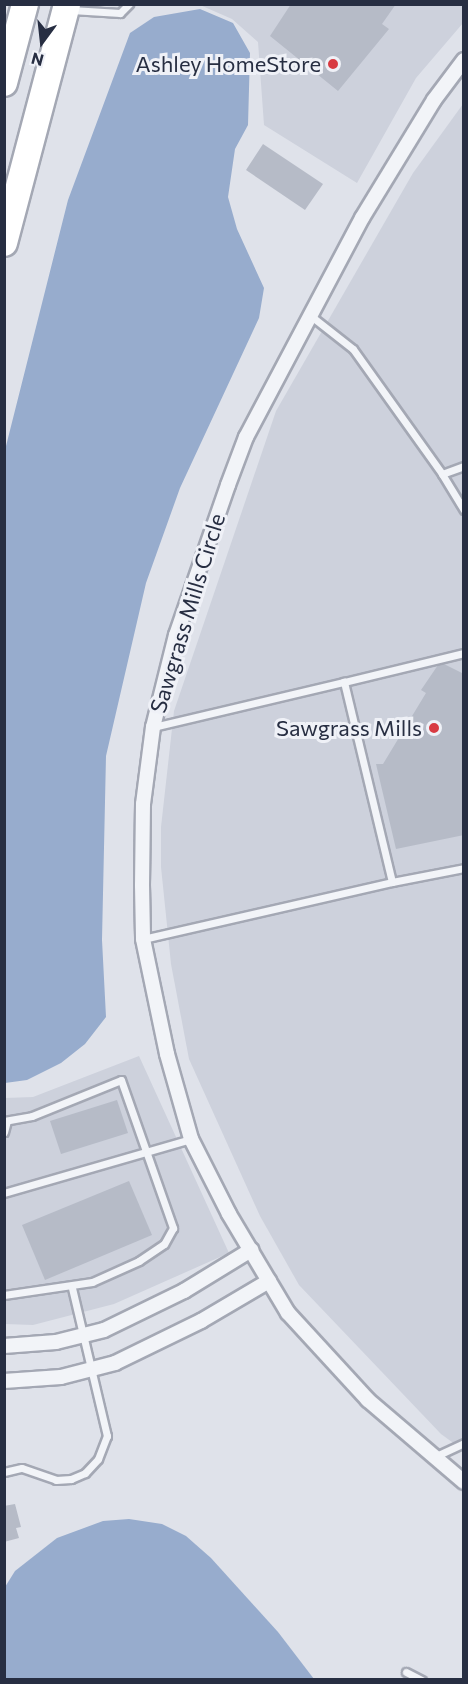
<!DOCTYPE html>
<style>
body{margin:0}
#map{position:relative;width:468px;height:1684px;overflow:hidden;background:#dfe2ea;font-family:Commissioner,sans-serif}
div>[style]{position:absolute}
.built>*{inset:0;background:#cdd1dc}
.water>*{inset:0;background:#97accd}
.building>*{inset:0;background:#b6bbc7}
.roads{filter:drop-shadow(2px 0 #a4a8b4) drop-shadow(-2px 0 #a4a8b4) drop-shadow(0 2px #a4a8b4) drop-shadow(0 -2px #a4a8b4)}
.lane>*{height:7px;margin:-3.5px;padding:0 3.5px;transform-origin:3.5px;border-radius:3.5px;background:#f2f4f8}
.street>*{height:14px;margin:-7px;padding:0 7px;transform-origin:7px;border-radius:7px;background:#f2f4f8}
.highway>*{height:26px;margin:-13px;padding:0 13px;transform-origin:13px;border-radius:13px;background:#fff}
.dots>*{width:16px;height:16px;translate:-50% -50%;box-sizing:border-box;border:3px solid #eff1f7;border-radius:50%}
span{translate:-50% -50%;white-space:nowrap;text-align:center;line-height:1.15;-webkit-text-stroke:6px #eff1f7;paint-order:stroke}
.poi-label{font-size:22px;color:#272e42}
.right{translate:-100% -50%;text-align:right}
.street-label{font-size:22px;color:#272e42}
.frame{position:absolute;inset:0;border:6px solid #272e42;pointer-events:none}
.north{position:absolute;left:12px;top:12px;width:60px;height:60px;-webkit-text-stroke:4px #eff1f7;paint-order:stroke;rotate:195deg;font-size:16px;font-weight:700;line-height:24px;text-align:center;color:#272e42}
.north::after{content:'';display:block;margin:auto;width:21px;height:27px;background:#272e42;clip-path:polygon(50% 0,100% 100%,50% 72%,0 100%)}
</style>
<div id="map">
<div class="built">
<div style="clip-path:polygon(200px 5px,463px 5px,463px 23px,416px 78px,357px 183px,264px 125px,258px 42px,232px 19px)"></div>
<div style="clip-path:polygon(463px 104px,463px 1450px,441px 1434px,299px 1285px,260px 1216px,189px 1059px,171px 964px,161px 867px,161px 827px,174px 711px,276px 411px,413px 173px)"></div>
<div style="clip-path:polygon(139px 1056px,229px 1253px,114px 1304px,33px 1325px,5px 1324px,5px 1098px,33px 1097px)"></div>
</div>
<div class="water">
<div style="clip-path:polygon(200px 9px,233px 23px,250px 53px,248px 125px,235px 149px,228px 197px,237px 229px,264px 288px,259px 318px,180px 488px,146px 583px,106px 756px,102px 940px,106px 1017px,85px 1044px,61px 1063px,27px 1080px,5px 1083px,5px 450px,68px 200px,130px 33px,154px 17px)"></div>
<div style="clip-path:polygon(129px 1519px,162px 1524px,186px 1536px,211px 1558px,278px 1632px,314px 1679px,5px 1679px,5px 1587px,15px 1571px,57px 1538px,103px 1521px)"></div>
</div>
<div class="building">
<div style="clip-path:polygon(291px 4px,396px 4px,382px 24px,389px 29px,338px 91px,270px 36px)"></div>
<div style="clip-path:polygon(263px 144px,323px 184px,305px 210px,246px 170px)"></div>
<div style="clip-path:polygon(444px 664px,464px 674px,464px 835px,396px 849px,376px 764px,383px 764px,426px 693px,421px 690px,438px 665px)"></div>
<div style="clip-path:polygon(117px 1100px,128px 1133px,61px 1154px,50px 1121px)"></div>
<div style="clip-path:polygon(129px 1181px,152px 1235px,45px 1280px,22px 1225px)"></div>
<div style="clip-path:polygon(15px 1504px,21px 1527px,16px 1528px,19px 1538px,4px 1542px,4px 1506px)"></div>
</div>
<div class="roads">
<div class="lane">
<div style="left:71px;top:10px;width:49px;rotate:3.5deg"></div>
<div style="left:120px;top:13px;width:13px;rotate:-45deg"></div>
<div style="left:311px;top:316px;width:53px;rotate:38.2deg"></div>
<div style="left:353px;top:349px;width:153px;rotate:54.5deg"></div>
<div style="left:442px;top:474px;width:23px;rotate:-20deg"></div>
<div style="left:442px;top:474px;width:42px;rotate:58.6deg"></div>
<div style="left:153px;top:727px;width:196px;rotate:-13.3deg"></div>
<div style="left:392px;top:882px;width:73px;rotate:-11deg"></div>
<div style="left:143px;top:939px;width:255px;rotate:-12.9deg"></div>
<div style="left:392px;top:882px;width:206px;rotate:-103.5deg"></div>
<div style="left:344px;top:682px;width:123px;rotate:-13.6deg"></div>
<div style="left:4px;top:1121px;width:28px;rotate:-10deg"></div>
<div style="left:32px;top:1116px;width:96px;rotate:-22deg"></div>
<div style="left:121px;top:1080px;width:157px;rotate:70.6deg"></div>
<div style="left:173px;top:1228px;width:18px;rotate:119deg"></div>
<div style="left:164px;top:1244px;width:30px;rotate:146deg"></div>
<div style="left:139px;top:1261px;width:51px;rotate:155.9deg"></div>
<div style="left:92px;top:1282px;width:89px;rotate:171.6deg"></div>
<div style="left:4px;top:1132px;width:11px;rotate:-75deg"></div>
<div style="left:4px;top:1193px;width:195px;rotate:-16.1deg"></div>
<div style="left:434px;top:1457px;width:33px;rotate:-25deg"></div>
<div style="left:4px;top:1472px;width:18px;rotate:-13deg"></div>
<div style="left:22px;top:1468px;width:36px;rotate:19deg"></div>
<div style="left:56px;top:1480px;width:15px;rotate:-4deg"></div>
<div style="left:71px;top:1479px;width:15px;rotate:-23deg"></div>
<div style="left:85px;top:1473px;width:19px;rotate:-47deg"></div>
<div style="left:98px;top:1459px;width:25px;rotate:-69deg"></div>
<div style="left:107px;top:1436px;width:152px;rotate:-103.3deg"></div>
<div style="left:406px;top:1672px;width:18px;rotate:27deg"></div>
</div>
<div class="street">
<div style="left:464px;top:60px;width:50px;rotate:126.9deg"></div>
<div style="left:434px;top:100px;width:138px;rotate:121.4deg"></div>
<div style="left:362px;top:218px;width:248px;rotate:117.9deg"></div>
<div style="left:246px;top:437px;width:51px;rotate:110.6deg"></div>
<div style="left:228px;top:485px;width:159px;rotate:109.1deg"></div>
<div style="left:176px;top:635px;width:95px;rotate:104deg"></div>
<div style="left:153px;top:727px;width:78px;rotate:97.4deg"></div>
<div style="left:143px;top:804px;width:81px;rotate:90.7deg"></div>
<div style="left:142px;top:885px;width:54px;rotate:88.9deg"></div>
<div style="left:143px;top:939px;width:117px;rotate:78.2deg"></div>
<div style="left:167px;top:1054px;width:88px;rotate:74.2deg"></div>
<div style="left:191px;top:1139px;width:84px;rotate:63.1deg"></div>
<div style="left:229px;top:1214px;width:115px;rotate:59.2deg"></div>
<div style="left:288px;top:1313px;width:118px;rotate:47.4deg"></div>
<div style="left:368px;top:1400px;width:126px;rotate:40.5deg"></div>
<div style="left:4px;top:1346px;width:52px;rotate:-4.4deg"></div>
<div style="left:56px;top:1342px;width:49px;rotate:-14deg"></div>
<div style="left:104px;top:1330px;width:89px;rotate:-26deg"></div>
<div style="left:184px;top:1291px;width:79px;rotate:-31.5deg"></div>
<div style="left:4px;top:1381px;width:57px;rotate:-4deg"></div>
<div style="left:61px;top:1377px;width:56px;rotate:-14.5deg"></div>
<div style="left:115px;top:1363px;width:96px;rotate:-26deg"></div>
<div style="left:201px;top:1321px;width:79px;rotate:-30.5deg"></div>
</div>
<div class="highway">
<div style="left:4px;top:83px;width:82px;rotate:-75.1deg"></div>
<div style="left:4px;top:243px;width:247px;rotate:-75.2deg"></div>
</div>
</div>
<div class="dots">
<div style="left:333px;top:64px;background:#d83a42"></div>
<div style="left:434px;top:728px;background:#d83a42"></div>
</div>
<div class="poi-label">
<span class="right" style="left:321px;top:64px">Ashley HomeStore</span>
<span class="right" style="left:422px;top:728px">Sawgrass Mills</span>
</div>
<div class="street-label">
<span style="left:187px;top:613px;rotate:-73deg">Sawgrass Mills Circle</span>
</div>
<div class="frame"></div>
<div class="north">N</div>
</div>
